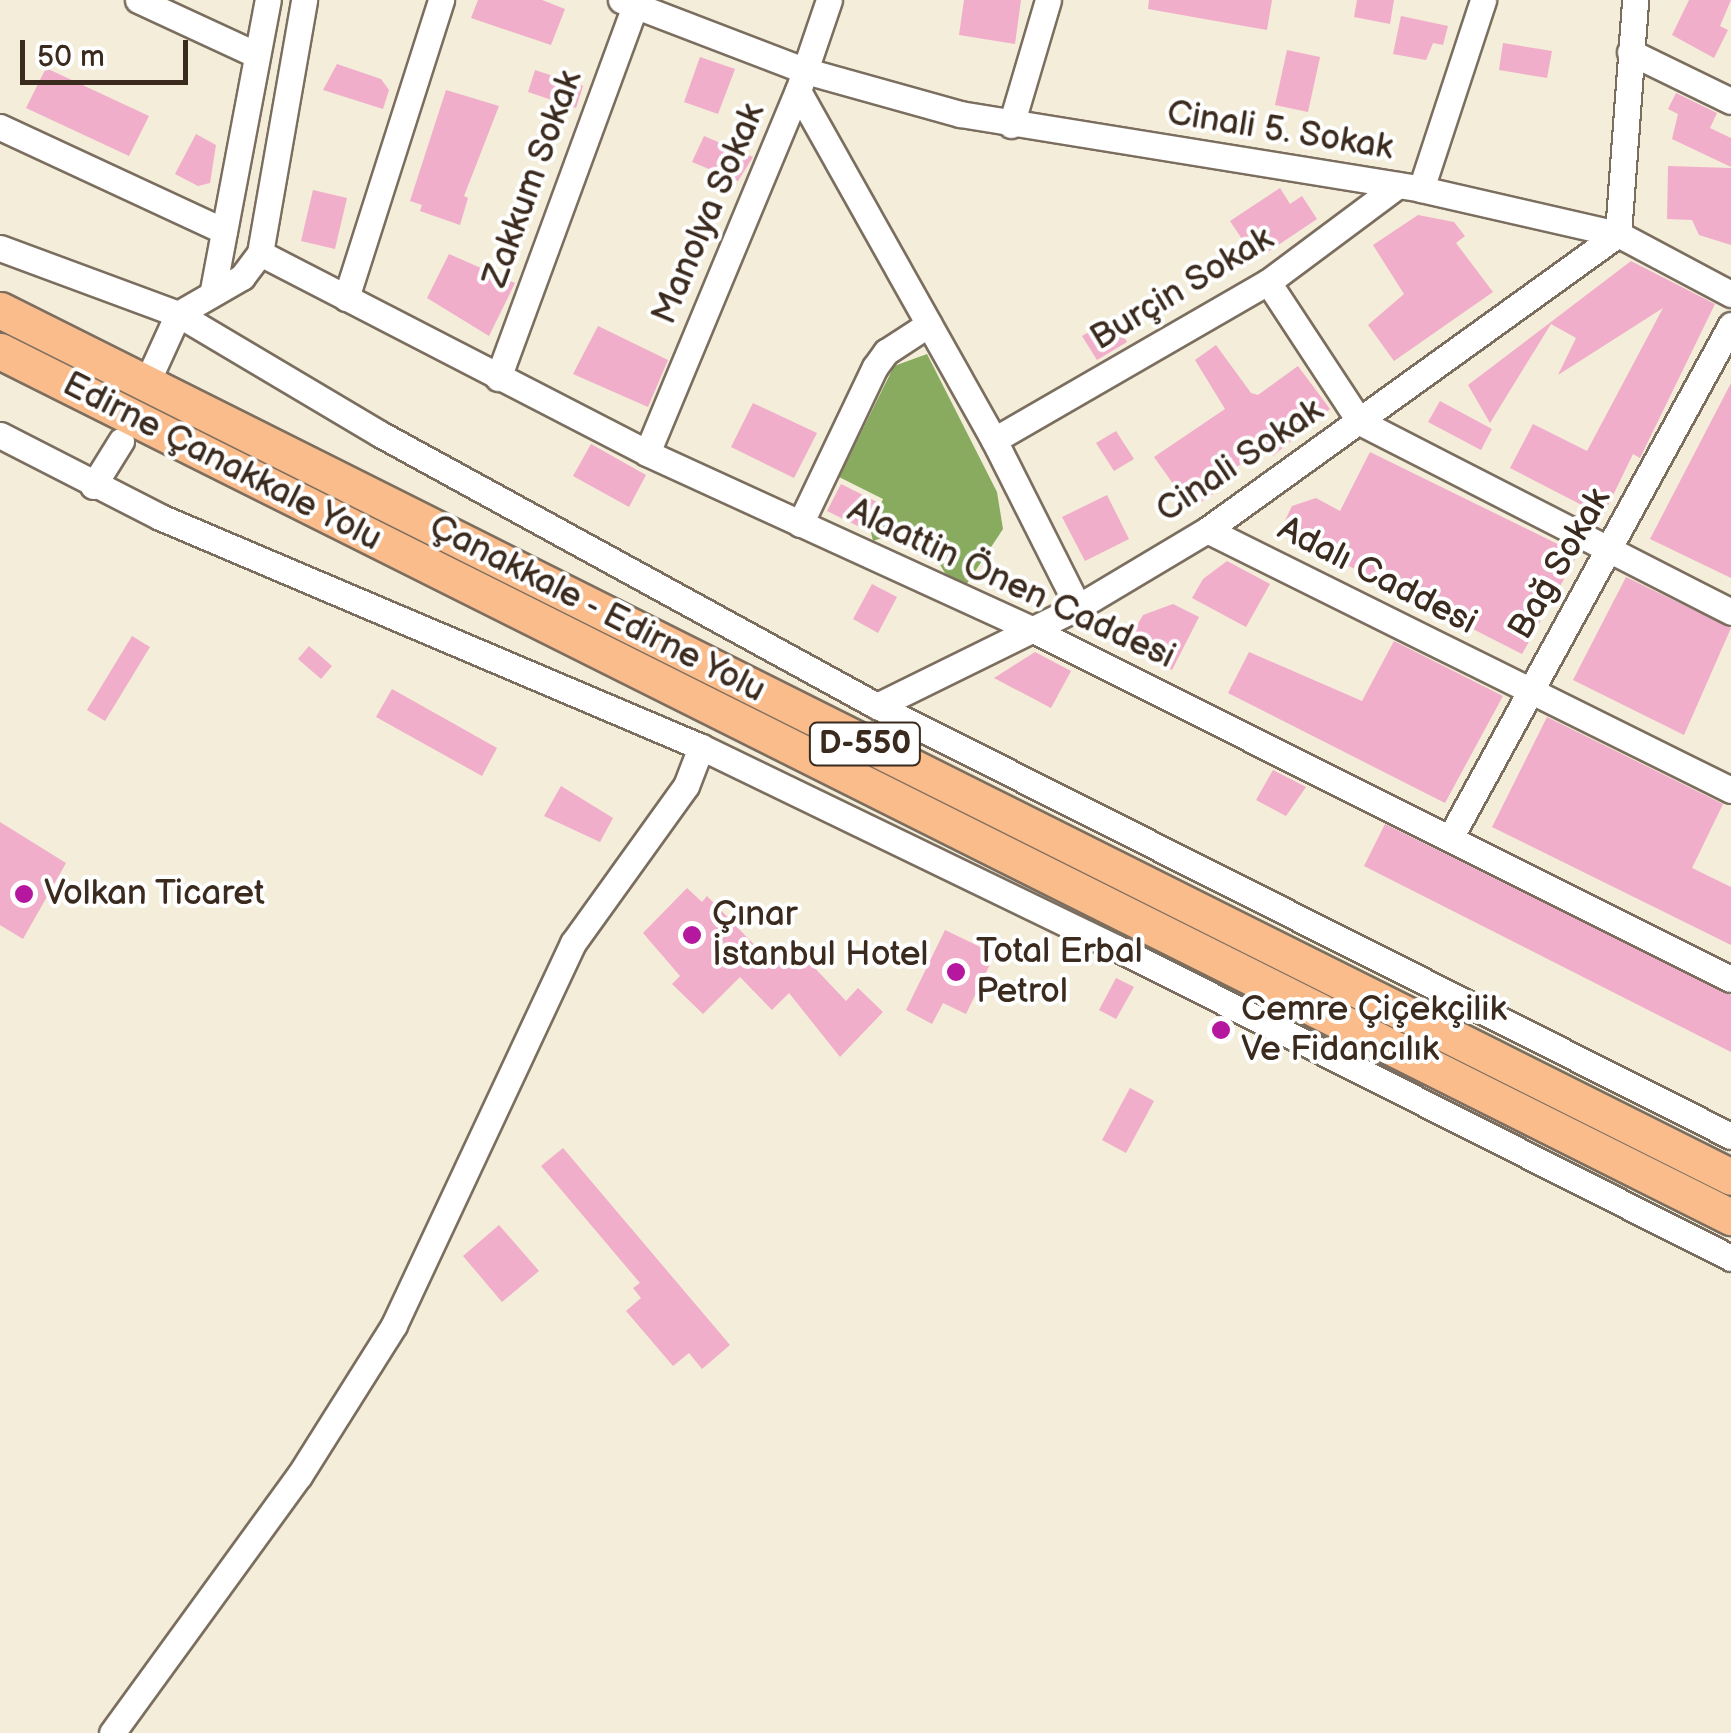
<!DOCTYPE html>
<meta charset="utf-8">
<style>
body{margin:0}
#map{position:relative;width:1731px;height:1733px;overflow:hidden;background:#f3edd9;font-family:"Balsamiq Sans",sans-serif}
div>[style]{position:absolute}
.forest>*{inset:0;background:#89ab60}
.building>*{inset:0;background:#f0aeca}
.roads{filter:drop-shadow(2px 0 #7b6e5f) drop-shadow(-2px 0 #7b6e5f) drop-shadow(0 2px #7b6e5f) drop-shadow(0 -2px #7b6e5f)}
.minor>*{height:25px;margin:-12.5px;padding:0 12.5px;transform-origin:12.5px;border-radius:12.5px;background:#fff}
.highway>*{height:35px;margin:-17.5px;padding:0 17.5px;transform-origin:17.5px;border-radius:17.5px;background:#fabc8b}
.dots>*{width:28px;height:28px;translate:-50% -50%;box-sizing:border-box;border:5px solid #fff;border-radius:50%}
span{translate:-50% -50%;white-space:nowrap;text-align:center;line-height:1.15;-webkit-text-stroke:8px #fff;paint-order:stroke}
.shield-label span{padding:2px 8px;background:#fff;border:2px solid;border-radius:8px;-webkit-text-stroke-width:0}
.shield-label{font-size:32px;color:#3b2a1e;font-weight:700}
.street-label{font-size:35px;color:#3b2a1e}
.poi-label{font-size:35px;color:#3b2a1e}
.left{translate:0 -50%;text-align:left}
.scale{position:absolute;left:20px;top:40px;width:168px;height:45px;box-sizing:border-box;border:5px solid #3b2a1e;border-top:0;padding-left:12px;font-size:30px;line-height:35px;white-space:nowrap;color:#3b2a1e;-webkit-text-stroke:8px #fff;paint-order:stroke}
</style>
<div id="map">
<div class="forest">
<div style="clip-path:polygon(927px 354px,997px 492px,1003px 529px,966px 585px,945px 573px,917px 526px,873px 541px,870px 528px,883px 499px,839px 477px,894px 366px)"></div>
</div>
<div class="building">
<div style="clip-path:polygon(478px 0,542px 0,565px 9px,551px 45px,471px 18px)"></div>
<div style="clip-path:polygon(964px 0,1021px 0,1015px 44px,959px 35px)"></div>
<div style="clip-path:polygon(1149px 0,1272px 0,1267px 30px,1148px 9px)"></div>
<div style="clip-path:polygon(1357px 0,1394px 0,1390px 24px,1354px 17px)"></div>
<div style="clip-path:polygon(1689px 0,1731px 0,1720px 26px,1728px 30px,1714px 58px,1672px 35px)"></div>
<div style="clip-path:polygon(1401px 16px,1448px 26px,1443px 45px,1433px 43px,1426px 60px,1393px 54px)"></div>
<div style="clip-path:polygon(1503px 43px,1552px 51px,1547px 78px,1499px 70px)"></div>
<div style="clip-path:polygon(1287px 50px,1320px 57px,1308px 112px,1275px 105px)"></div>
<div style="clip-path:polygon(700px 57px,735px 69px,718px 114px,684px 102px)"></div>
<div style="clip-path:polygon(337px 64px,381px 79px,389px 90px,383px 109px,323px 90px)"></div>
<div style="clip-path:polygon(46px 68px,149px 116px,129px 156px,26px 108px)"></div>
<div style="clip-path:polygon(535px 70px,583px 86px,576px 108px,528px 92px)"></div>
<div style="clip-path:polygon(446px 90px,499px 106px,464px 196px,468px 198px,460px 225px,420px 211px,422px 205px,410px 201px)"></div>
<div style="clip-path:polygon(1676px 93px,1717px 113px,1710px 128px,1731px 138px,1731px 167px,1672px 139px,1678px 114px,1668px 109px)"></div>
<div style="clip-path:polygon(196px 134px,216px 145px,210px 183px,198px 186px,175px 174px)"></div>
<div style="clip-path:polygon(704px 136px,753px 157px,738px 181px,692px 162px)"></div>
<div style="clip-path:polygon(1668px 166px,1731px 168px,1731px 245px,1699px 235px,1692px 220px,1667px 219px)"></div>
<div style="clip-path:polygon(1280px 188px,1290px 204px,1302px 196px,1317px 219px,1256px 260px,1230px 221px)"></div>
<div style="clip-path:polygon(313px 190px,347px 198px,335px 249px,301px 241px)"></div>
<div style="clip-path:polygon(1418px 215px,1454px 222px,1465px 236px,1456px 243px,1493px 292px,1394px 361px,1368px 325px,1404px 294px,1373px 245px)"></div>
<div style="clip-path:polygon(449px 254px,515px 283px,489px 336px,427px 298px)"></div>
<div style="clip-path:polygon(1631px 261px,1715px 304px,1640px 458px,1633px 454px,1603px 516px,1510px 468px,1533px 424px,1587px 451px,1663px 308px,1558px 375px,1576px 338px,1551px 324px,1490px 423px,1468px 385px)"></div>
<div style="clip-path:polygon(1113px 318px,1127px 342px,1097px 360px,1082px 336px)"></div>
<div style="clip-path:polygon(598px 326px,668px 360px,648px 407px,573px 374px)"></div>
<div style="clip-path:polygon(1216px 345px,1251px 393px,1258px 395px,1298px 366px,1330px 409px,1273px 456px,1265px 447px,1211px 485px,1216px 492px,1191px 509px,1154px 457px,1225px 409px,1195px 360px)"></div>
<div style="clip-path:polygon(1731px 383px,1731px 578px,1650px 539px)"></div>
<div style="clip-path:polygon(1440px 401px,1492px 429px,1481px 450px,1428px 422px)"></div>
<div style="clip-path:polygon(753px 403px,817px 433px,794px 478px,731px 447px)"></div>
<div style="clip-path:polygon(1116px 431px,1134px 459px,1114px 471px,1096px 443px)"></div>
<div style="clip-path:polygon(591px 444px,646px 475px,629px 507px,573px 476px)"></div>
<div style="clip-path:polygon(1370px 452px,1578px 554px,1522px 654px,1280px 531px,1292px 506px,1316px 498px,1340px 511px)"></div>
<div style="clip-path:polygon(841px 484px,877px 502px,864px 529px,827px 511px)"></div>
<div style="clip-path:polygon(1107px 495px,1129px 539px,1085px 561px,1062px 517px)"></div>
<div style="clip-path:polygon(1227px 561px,1270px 584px,1246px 627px,1192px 598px,1203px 579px)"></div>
<div style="clip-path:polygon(1626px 577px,1731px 628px,1684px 735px,1573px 680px)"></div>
<div style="clip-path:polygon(872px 584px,897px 597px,878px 633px,853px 619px)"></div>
<div style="clip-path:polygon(1173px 604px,1199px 617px,1172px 670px,1134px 650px,1131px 636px,1143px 615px)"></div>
<div style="clip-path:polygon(132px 636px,150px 647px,105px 721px,87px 710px)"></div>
<div style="clip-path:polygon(1394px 641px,1503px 696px,1445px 803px,1228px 693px,1249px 652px,1362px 701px)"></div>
<div style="clip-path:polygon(309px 646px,332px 666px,321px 679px,298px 659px)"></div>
<div style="clip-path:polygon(1035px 652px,1071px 671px,1051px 708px,994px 678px)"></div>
<div style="clip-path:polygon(392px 689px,497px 748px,482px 776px,376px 717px)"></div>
<div style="clip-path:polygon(1547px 717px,1723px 804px,1692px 868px,1731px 887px,1731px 945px,1492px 827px)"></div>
<div style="clip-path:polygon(1273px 770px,1306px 787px,1286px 816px,1256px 800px)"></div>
<div style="clip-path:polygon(561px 786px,613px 818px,600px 842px,544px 816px)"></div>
<div style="clip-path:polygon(0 822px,66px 863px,23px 939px,0 925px)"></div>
<div style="clip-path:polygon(1385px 824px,1731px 995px,1731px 1052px,1364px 866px)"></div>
<div style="clip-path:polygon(687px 888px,702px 902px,707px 896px,771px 962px,791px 943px,846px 1001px,858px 988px,883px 1012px,840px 1057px,789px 993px,772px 1010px,740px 977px,703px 1014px,672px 984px,680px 976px,643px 933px)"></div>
<div style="clip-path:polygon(945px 930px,995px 954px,966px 1014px,943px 1003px,932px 1024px,906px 1010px)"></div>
<div style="clip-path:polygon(1116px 978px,1134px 987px,1116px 1019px,1099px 1010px)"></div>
<div style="clip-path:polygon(1130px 1088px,1154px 1101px,1126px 1153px,1102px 1140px)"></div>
<div style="clip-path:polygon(563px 1148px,730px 1345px,702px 1369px,689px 1353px,673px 1366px,626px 1311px,641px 1298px,633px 1288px,640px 1283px,541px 1166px)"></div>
<div style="clip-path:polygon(499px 1225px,539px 1271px,502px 1302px,463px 1256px)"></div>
</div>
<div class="roads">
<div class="minor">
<div style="left:138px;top:0;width:129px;rotate:24.8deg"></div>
<div style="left:621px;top:0;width:198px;rotate:21deg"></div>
<div style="left:806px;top:71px;width:160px;rotate:15.6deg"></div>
<div style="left:960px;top:114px;width:467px;rotate:9.2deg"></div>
<div style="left:1421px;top:189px;width:202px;rotate:12.9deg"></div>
<div style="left:1618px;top:234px;width:128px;rotate:28deg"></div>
<div style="left:1630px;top:52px;width:112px;rotate:25.9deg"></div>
<div style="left:798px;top:91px;width:400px;rotate:60.7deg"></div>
<div style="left:994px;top:440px;width:187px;rotate:63.3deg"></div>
<div style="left:1011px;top:125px;width:130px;rotate:-73.5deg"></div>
<div style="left:0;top:127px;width:247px;rotate:24.9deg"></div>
<div style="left:1421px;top:189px;width:199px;rotate:-71.8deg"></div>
<div style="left:0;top:248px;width:190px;rotate:20.3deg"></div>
<div style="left:178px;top:314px;width:235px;rotate:30.7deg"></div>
<div style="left:380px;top:434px;width:567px;rotate:28.69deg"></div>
<div style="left:877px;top:706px;width:956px;rotate:26.73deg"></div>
<div style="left:260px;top:253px;width:436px;rotate:27.3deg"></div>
<div style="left:647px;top:453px;width:425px;rotate:24.6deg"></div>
<div style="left:1033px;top:630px;width:780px;rotate:26.57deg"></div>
<div style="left:1268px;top:282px;width:168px;rotate:56.7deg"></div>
<div style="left:1360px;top:422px;width:417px;rotate:27.1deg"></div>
<div style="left:213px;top:290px;width:295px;rotate:-79.3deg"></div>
<div style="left:346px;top:298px;width:313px;rotate:-72.3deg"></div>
<div style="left:152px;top:371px;width:63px;rotate:-65.5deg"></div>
<div style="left:178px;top:314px;width:74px;rotate:-30deg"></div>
<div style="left:242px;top:277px;width:30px;rotate:-53deg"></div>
<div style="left:260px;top:253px;width:257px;rotate:-80.1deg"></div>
<div style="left:498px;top:378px;width:397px;rotate:-69.8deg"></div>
<div style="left:0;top:435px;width:180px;rotate:27.1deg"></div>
<div style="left:160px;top:517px;width:588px;rotate:23.03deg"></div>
<div style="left:701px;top:747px;width:460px;rotate:25.8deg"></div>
<div style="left:1115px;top:947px;width:690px;rotate:26.79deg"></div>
<div style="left:994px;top:440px;width:316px;rotate:-30deg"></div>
<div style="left:1268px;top:282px;width:162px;rotate:-36.7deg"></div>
<div style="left:647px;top:453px;width:392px;rotate:-67.4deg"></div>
<div style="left:798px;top:91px;width:96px;rotate:-71.2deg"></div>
<div style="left:93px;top:486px;width:53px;rotate:-58.1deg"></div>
<div style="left:800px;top:524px;width:174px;rotate:-64.5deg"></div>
<div style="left:875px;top:367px;width:19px;rotate:-54deg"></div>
<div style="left:886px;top:352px;width:51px;rotate:-33.1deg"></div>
<div style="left:1207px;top:530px;width:585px;rotate:26.39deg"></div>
<div style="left:877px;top:706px;width:224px;rotate:-26.2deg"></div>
<div style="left:1078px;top:607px;width:150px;rotate:-30.8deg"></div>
<div style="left:1207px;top:530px;width:506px;rotate:-35.76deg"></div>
<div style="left:1618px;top:234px;width:235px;rotate:-85.8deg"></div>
<div style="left:1450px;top:838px;width:585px;rotate:-61.29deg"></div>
<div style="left:112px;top:1733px;width:318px;rotate:-54deg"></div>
<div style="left:299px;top:1476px;width:178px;rotate:-57.8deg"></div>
<div style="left:394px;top:1325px;width:422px;rotate:-64.9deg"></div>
<div style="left:573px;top:943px;width:193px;rotate:-54.3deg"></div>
<div style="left:686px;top:786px;width:42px;rotate:-69deg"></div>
</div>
<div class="highway">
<div style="left:0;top:310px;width:1936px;rotate:26.6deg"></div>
<div style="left:0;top:351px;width:1936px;rotate:26.58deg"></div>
</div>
</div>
<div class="dots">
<div style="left:24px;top:894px;background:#b5179e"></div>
<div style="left:692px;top:935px;background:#b5179e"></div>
<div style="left:956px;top:972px;background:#b5179e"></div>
<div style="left:1221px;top:1030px;background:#b5179e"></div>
</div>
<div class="shield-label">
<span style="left:865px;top:744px">D-550</span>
</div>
<div class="street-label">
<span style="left:1280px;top:131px;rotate:9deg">Cinali 5. Sokak</span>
<span style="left:533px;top:179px;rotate:-70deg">Zakkum Sokak</span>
<span style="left:709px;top:214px;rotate:-67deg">Manolya Sokak</span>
<span style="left:1182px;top:289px;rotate:-31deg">Burçin Sokak</span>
<span style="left:1240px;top:461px;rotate:-34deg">Cinali Sokak</span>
<span style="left:222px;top:462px;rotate:27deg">Edirne Çanakkale Yolu</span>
<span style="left:1560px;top:564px;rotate:-60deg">Bağ Sokak</span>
<span style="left:1377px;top:576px;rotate:27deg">Adalı Caddesi</span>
<span style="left:1011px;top:584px;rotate:25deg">Alaattin Önen Caddesi</span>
<span style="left:597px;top:609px;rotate:27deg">Çanakkale - Edirne Yolu</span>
</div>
<div class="poi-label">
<span class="left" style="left:44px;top:894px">Volkan Ticaret</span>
<span class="left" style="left:712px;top:935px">Çınar<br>İstanbul Hotel</span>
<span class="left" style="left:976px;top:972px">Total Erbal<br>Petrol</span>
<span class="left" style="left:1241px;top:1030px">Cemre Çiçekçilik<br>Ve Fidancılık</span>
</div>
<div class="scale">50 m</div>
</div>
